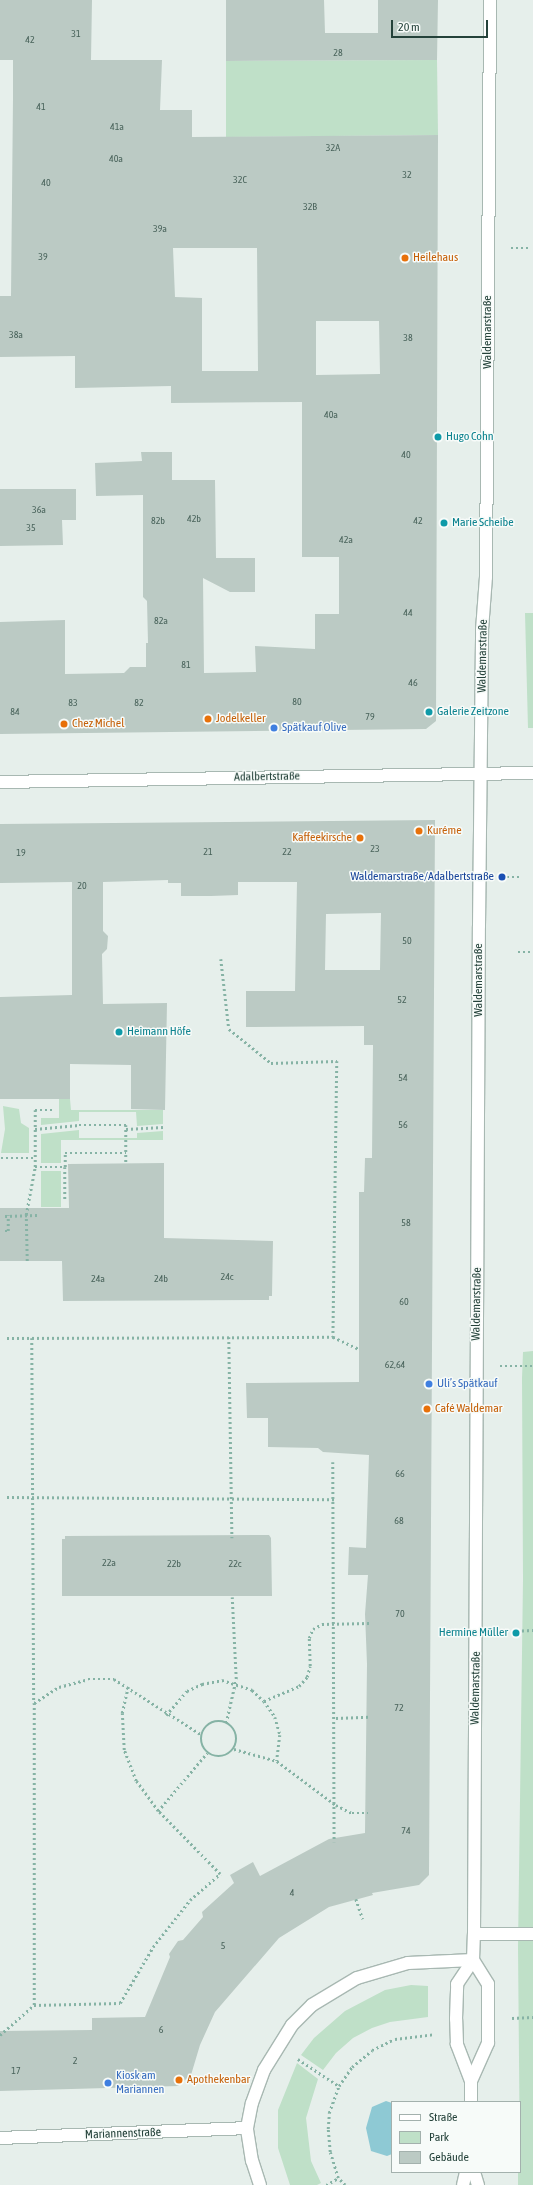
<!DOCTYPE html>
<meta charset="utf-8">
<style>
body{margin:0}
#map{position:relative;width:533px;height:2185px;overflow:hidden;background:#e6efeb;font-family:"Asap Condensed",sans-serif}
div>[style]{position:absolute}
.green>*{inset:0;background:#bfe0c8}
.water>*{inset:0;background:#8ec9d4}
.building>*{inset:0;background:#bbcac4}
.path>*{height:2.5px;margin-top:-1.25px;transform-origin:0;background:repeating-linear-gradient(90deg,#86b3a5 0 2px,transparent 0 5px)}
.path>.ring{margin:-1.25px;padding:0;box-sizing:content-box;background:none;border:2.5px solid #86b3a5;border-radius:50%}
.roads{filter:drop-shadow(1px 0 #a8b8b2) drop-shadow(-1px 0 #a8b8b2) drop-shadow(0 1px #a8b8b2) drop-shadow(0 -1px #a8b8b2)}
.service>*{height:12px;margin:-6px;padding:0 6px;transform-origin:6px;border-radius:6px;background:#fff}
.minor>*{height:12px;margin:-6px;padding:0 6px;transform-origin:6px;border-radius:6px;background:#fff}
.tertiary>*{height:12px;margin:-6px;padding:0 6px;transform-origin:6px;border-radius:6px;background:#fff}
.dots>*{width:11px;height:11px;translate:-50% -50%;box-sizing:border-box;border:2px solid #f7fbf9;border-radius:50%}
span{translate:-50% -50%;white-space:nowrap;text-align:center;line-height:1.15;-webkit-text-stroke:3px #f7fbf9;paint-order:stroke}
.number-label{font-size:10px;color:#4a645c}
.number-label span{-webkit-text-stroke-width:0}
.food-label{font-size:12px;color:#c56008}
.left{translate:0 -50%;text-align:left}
.right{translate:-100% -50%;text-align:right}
.street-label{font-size:12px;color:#24423a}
.culture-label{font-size:12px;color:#0d838f}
.shop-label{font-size:12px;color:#366cbe}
.transit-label{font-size:12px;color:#164399}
.legend{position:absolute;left:391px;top:2101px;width:130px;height:72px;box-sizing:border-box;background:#f7fbf9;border:1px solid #a3b1ad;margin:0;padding:5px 7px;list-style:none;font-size:12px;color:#24423a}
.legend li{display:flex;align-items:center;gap:8px;height:20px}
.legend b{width:20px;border:1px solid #a3b1ad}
.scale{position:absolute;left:391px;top:20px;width:97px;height:18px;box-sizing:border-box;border:2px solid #24423a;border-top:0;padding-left:5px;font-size:12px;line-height:14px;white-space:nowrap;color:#24423a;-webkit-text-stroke:3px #f7fbf9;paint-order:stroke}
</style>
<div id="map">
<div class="green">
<div style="clip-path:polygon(437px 60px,438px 135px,226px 137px,226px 61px)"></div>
<div style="clip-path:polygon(525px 613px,533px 613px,533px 728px,528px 728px)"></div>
<div style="clip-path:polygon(59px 1099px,70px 1099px,71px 1110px,163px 1110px,163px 1124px,137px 1126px,136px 1112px,79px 1112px,79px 1121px,41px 1125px,41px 1118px,59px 1118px)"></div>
<div style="clip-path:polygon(3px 1106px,19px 1109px,21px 1123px,29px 1128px,29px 1153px,1px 1153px,5px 1129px)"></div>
<div style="clip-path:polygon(79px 1130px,79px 1138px,137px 1138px,137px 1133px,163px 1131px,163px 1140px,61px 1140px,61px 1163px,41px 1163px,41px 1134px)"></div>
<div style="clip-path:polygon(41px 1171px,61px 1171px,61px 1207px,41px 1207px)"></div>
<div style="clip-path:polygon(533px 1351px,533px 2185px,518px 2185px,518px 2172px,520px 2172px,518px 1947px,523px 1579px,522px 1378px,523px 1352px)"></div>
<div style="clip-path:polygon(411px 1985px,428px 1986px,428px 2017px,390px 2022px,372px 2028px,353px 2038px,336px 2053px,323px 2070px,301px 2055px,314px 2038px,345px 2011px,385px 1990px)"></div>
<div style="clip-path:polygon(297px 2063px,318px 2079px,306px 2118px,311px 2161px,321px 2183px,317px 2185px,290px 2185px,278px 2148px,278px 2110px)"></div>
</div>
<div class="water">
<div style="clip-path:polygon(386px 2101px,392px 2103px,392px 2154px,387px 2156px,371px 2151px,366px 2128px,372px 2107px)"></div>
</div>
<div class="building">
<div style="clip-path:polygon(evenodd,0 0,92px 0,91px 60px,162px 60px,160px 110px,192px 110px,192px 137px,438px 135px,436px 721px,426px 729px,0 734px,0 622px,65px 620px,65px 674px,124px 673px,130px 667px,146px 667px,146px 643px,148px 643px,147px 601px,143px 597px,143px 495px,96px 496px,95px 463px,142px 461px,141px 452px,172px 452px,172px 480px,215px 480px,216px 558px,255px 558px,255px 592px,230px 592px,203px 578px,204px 673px,256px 672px,255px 646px,315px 649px,315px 614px,339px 614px,339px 557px,302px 557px,302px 402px,171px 403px,171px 386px,75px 388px,75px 356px,0 357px,0 296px,11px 296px,13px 98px,13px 60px,0 60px,0 0,173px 248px,257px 248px,258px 371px,202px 371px,202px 298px,175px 297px,173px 248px,0 0,316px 321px,379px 321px,380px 374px,316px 375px,316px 321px)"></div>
<div style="clip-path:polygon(226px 0,324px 0,325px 33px,378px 33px,378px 0,438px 0,437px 60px,226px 61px)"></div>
<div style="clip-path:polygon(0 489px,76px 489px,76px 520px,62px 520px,63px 545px,0 546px)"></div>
<div style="clip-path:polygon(evenodd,435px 820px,429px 1875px,419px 1885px,372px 1893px,373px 1895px,329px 1907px,279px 1938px,215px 2012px,200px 2045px,191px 2075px,178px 2086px,0 2091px,0 2031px,92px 2030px,92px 2018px,145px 2017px,170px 1957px,169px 1954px,178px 1941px,183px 1940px,203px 1917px,202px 1912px,234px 1883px,230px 1875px,253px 1862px,260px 1876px,329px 1839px,365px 1833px,367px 1664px,365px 1614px,368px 1575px,348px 1575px,349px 1547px,366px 1548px,369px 1455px,323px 1452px,318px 1448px,268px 1447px,268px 1418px,247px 1418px,246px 1383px,359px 1382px,359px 1192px,364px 1192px,365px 1158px,372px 1158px,373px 1045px,364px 1045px,364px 1026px,246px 1027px,246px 991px,295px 991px,297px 882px,238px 882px,238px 895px,211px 896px,181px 896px,181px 883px,168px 883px,168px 880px,103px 882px,103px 931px,108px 936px,107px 949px,102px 954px,103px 1004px,167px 1003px,165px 1110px,131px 1109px,131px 1065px,70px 1064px,70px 1099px,0 1099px,0 997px,72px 995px,72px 882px,0 883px,0 824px,435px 820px,381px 913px,380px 970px,325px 970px,326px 914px,381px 913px)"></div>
<div style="clip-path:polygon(164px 1163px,164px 1238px,273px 1241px,272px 1296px,269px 1296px,269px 1300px,63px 1301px,62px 1261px,0 1261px,0 1208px,69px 1208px,68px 1164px)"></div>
<div style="clip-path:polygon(269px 1535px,271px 1538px,272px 1596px,62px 1596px,62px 1539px,65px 1539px,65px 1536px)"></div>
</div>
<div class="path">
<div style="left:511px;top:248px;width:17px"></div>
<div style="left:502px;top:877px;width:17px"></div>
<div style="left:518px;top:952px;width:15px"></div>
<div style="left:221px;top:959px;width:70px;rotate:83.5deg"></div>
<div style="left:229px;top:1029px;width:54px;rotate:39deg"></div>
<div style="left:271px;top:1063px;width:66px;rotate:-1.7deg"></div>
<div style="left:337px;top:1061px;width:276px;rotate:90.8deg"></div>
<div style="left:35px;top:1129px;width:44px;rotate:-5.2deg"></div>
<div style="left:79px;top:1125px;width:47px"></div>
<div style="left:126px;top:1125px;width:39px;rotate:90deg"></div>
<div style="left:126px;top:1129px;width:37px;rotate:-3deg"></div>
<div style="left:1px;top:1158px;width:34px"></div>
<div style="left:35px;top:1167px;width:30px"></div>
<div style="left:65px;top:1167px;width:14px;rotate:-90deg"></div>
<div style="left:65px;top:1153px;width:61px"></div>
<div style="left:65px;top:1167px;width:34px;rotate:90deg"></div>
<div style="left:5px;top:1216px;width:32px;rotate:-2deg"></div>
<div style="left:5px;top:1231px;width:3px"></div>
<div style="left:8px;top:1231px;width:16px;rotate:-90deg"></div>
<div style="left:27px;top:1261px;width:46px;rotate:-91.2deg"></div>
<div style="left:26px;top:1215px;width:49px;rotate:-79.4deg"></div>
<div style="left:35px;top:1167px;width:57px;rotate:-90deg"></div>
<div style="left:35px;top:1110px;width:18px"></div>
<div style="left:229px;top:1337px;width:201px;rotate:89.1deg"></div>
<div style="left:7px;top:1338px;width:326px;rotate:-0.2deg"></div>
<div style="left:333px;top:1337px;width:29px;rotate:25deg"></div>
<div style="left:32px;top:1338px;width:365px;rotate:89.7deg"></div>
<div style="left:500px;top:1366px;width:33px"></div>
<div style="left:333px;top:1462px;width:380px;rotate:89.8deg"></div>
<div style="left:7px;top:1497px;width:327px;rotate:0.4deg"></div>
<div style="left:512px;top:1631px;width:21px;rotate:-3deg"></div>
<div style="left:264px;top:1701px;width:38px;rotate:-23deg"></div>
<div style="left:299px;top:1686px;width:12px;rotate:-48deg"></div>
<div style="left:307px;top:1677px;width:11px;rotate:-75deg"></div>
<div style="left:310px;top:1666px;width:28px;rotate:-92deg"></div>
<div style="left:309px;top:1638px;width:10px;rotate:-66deg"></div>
<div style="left:313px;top:1629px;width:10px;rotate:-29deg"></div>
<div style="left:322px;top:1624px;width:48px;rotate:-1.2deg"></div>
<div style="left:166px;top:1715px;width:32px;rotate:-49deg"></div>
<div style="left:187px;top:1691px;width:17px;rotate:-25deg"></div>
<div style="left:202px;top:1684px;width:20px;rotate:-11deg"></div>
<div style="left:222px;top:1680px;width:32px;rotate:18deg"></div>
<div style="left:252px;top:1690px;width:16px;rotate:43deg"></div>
<div style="left:264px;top:1701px;width:19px;rotate:55deg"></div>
<div style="left:275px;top:1717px;width:19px;rotate:74deg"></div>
<div style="left:280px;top:1735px;width:26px;rotate:97deg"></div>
<div style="left:336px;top:1718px;width:33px;rotate:-2deg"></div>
<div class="ring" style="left:201px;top:1721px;width:33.5px;height:33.5px"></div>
<div style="left:226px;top:1723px;width:45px;rotate:-77.2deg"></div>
<div style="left:236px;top:1679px;width:82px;rotate:-92.8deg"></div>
<div style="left:234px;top:1749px;width:45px;rotate:15.6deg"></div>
<div style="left:277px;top:1761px;width:74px;rotate:36.7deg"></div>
<div style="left:336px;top:1805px;width:18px;rotate:27deg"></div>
<div style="left:352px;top:1813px;width:16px"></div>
<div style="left:158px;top:1811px;width:76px;rotate:-49.8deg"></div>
<div style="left:356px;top:1899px;width:21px;rotate:71deg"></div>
<div style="left:34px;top:2005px;width:86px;rotate:-1.3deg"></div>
<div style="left:120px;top:2003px;width:65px;rotate:-59.5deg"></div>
<div style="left:153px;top:1947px;width:60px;rotate:-51.8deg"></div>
<div style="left:190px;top:1900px;width:40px;rotate:-41deg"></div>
<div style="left:220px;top:1874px;width:88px;rotate:-134.5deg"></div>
<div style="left:158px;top:1811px;width:37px;rotate:-126deg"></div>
<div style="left:136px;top:1781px;width:33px;rotate:-111deg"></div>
<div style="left:124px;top:1750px;width:37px;rotate:-93deg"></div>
<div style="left:122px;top:1713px;width:27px;rotate:-77deg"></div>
<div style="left:512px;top:2018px;width:21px;rotate:-3deg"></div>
<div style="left:0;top:2035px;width:45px;rotate:-41.4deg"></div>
<div style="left:34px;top:2005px;width:302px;rotate:-90deg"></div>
<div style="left:34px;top:1703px;width:30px;rotate:-33deg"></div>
<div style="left:59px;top:1687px;width:30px;rotate:-15deg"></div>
<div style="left:88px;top:1679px;width:26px"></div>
<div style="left:114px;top:1679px;width:104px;rotate:32.5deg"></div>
<div style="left:298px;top:2059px;width:49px;rotate:33.4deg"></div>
<div style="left:326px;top:2185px;width:14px;rotate:-30deg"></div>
<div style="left:345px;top:2185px;width:10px;rotate:-135deg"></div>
<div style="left:338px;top:2178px;width:27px;rotate:-107deg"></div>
<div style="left:330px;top:2152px;width:23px;rotate:-95deg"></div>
<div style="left:328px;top:2129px;width:16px;rotate:-86deg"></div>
<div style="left:329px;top:2113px;width:29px;rotate:-70deg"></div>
<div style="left:339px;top:2086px;width:23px;rotate:-56deg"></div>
<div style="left:352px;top:2067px;width:26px;rotate:-40deg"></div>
<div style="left:372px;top:2050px;width:25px;rotate:-26deg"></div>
<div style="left:395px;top:2039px;width:38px;rotate:-7deg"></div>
</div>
<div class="roads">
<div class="service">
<div style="left:474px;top:1934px;width:59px"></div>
</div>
<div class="minor">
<div style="left:471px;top:2081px;width:42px;rotate:-65.9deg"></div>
<div style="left:488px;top:2043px;width:59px;rotate:-90deg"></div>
<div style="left:488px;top:1984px;width:28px;rotate:-122deg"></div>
<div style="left:471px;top:2102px;width:21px;rotate:-90deg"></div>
<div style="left:471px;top:2081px;width:40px;rotate:-111deg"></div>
<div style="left:457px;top:2044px;width:25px;rotate:-92deg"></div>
<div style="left:456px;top:2019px;width:35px;rotate:-88deg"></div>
<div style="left:457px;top:1984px;width:29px;rotate:-56deg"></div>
<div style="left:473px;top:1960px;width:26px;rotate:-88deg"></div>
<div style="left:474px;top:1934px;width:1008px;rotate:-89.72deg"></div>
<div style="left:479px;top:926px;width:296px;rotate:-89.4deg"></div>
<div style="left:482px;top:630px;width:53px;rotate:-85.7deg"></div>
<div style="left:486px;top:577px;width:577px;rotate:-89.6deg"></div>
<div style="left:0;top:2138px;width:247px;rotate:-2.3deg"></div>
<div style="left:474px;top:2172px;width:14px;rotate:73deg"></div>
<div style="left:260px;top:2185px;width:25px;rotate:-108deg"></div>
<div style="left:252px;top:2161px;width:33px;rotate:-99deg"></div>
<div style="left:247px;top:2128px;width:25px;rotate:-79deg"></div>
<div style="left:252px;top:2103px;width:35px;rotate:-70deg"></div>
<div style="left:264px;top:2070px;width:53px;rotate:-58.1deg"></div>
<div style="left:292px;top:2025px;width:28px;rotate:-45deg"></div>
<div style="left:312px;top:2005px;width:52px;rotate:-31deg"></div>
<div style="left:357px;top:1978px;width:53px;rotate:-16.4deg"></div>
<div style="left:408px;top:1963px;width:65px;rotate:-2.6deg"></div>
<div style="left:463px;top:2185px;width:13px;rotate:-77deg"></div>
</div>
<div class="tertiary">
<div style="left:0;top:782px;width:533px;rotate:-0.97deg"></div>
</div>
</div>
<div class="dots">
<div style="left:405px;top:258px;background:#e8710a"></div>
<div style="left:438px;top:437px;background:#0f9aa8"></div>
<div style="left:444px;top:523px;background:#0f9aa8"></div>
<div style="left:429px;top:712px;background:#0f9aa8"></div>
<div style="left:208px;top:719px;background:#e8710a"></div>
<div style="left:64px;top:724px;background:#e8710a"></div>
<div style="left:274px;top:728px;background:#3f7fe0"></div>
<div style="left:419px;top:831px;background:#e8710a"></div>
<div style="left:360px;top:838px;background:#e8710a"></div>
<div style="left:502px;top:877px;background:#1a4fb4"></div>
<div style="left:119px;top:1032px;background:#0f9aa8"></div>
<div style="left:429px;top:1384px;background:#3f7fe0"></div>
<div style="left:427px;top:1409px;background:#e8710a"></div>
<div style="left:516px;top:1633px;background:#0f9aa8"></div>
<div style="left:179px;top:2080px;background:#e8710a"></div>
<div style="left:108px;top:2083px;background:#3f7fe0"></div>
</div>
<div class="number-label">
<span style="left:76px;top:34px">31</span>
<span style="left:30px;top:40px">42</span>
<span style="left:338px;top:53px">28</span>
<span style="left:41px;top:107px">41</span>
<span style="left:117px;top:127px">41a</span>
<span style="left:333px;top:148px">32A</span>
<span style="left:116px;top:159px">40a</span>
<span style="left:407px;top:175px">32</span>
<span style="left:240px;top:180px">32C</span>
<span style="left:46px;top:183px">40</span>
<span style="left:310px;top:207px">32B</span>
<span style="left:160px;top:229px">39a</span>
<span style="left:43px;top:257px">39</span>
<span style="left:16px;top:335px">38a</span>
<span style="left:408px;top:338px">38</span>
<span style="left:331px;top:415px">40a</span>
<span style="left:406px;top:455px">40</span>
<span style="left:39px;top:510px">36a</span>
<span style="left:194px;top:519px">42b</span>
<span style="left:158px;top:521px">82b</span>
<span style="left:418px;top:521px">42</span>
<span style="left:31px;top:528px">35</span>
<span style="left:346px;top:540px">42a</span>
<span style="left:408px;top:613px">44</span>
<span style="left:161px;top:621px">82a</span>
<span style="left:186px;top:665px">81</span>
<span style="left:413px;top:683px">46</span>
<span style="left:297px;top:702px">80</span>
<span style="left:73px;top:703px">83</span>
<span style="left:139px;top:703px">82</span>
<span style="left:15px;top:712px">84</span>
<span style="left:370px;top:717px">79</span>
<span style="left:375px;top:849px">23</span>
<span style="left:208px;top:852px">21</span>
<span style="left:287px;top:852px">22</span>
<span style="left:21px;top:853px">19</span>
<span style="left:82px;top:886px">20</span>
<span style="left:407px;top:941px">50</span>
<span style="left:402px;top:1000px">52</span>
<span style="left:403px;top:1078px">54</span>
<span style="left:403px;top:1125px">56</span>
<span style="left:406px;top:1223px">58</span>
<span style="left:227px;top:1277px">24c</span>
<span style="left:98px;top:1279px">24a</span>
<span style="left:161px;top:1279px">24b</span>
<span style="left:404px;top:1302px">60</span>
<span style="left:395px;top:1365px">62,64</span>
<span style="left:400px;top:1474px">66</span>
<span style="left:399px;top:1521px">68</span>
<span style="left:109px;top:1563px">22a</span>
<span style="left:174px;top:1564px">22b</span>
<span style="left:235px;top:1564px">22c</span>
<span style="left:400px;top:1614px">70</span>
<span style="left:399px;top:1708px">72</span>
<span style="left:406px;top:1831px">74</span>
<span style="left:292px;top:1893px">4</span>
<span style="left:223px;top:1946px">5</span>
<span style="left:161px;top:2030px">6</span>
<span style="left:75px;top:2061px">2</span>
<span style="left:16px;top:2071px">17</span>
</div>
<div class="food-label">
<span class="left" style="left:413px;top:258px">Heilehaus</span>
<span class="left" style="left:216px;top:719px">Jodelkeller</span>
<span class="left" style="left:72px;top:724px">Chez Michel</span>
<span class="left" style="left:427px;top:831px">Kuréme</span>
<span class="right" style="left:352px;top:838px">Kaffeekirsche</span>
<span class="left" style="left:435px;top:1409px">Café Waldemar</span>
<span class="left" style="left:187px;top:2080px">Apothekenbar</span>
</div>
<div class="street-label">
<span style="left:488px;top:332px;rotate:-90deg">Waldemarstraße</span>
<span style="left:483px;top:656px;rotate:-89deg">Waldemarstraße</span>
<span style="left:267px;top:777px;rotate:-1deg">Adalbertstraße</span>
<span style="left:479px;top:980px;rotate:-90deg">Waldemarstraße</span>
<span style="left:477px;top:1304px;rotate:-89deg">Waldemarstraße</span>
<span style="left:476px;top:1688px;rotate:-89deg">Waldemarstraße</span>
<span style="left:123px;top:2134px;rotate:-2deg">Mariannenstraße</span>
</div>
<div class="culture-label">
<span class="left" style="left:446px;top:437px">Hugo Cohn</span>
<span class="left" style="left:452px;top:523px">Marie Scheibe</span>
<span class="left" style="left:437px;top:712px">Galerie Zeitzone</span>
<span class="left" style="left:127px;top:1032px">Heimann Höfe</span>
<span class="right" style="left:508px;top:1633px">Hermine Müller</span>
</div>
<div class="shop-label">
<span class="left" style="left:282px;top:728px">Spätkauf Olive</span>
<span class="left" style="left:437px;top:1384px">Uli’s Spätkauf</span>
<span class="left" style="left:116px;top:2083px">Kiosk am<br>Mariannen</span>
</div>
<div class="transit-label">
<span class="right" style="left:494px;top:877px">Waldemarstraße/Adalbertstraße</span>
</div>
<ul class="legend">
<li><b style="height:5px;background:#fff"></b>Straße</li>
<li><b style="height:11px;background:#bfe0c8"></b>Park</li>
<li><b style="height:11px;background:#bbcac4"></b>Gebäude</li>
</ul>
<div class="scale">20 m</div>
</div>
